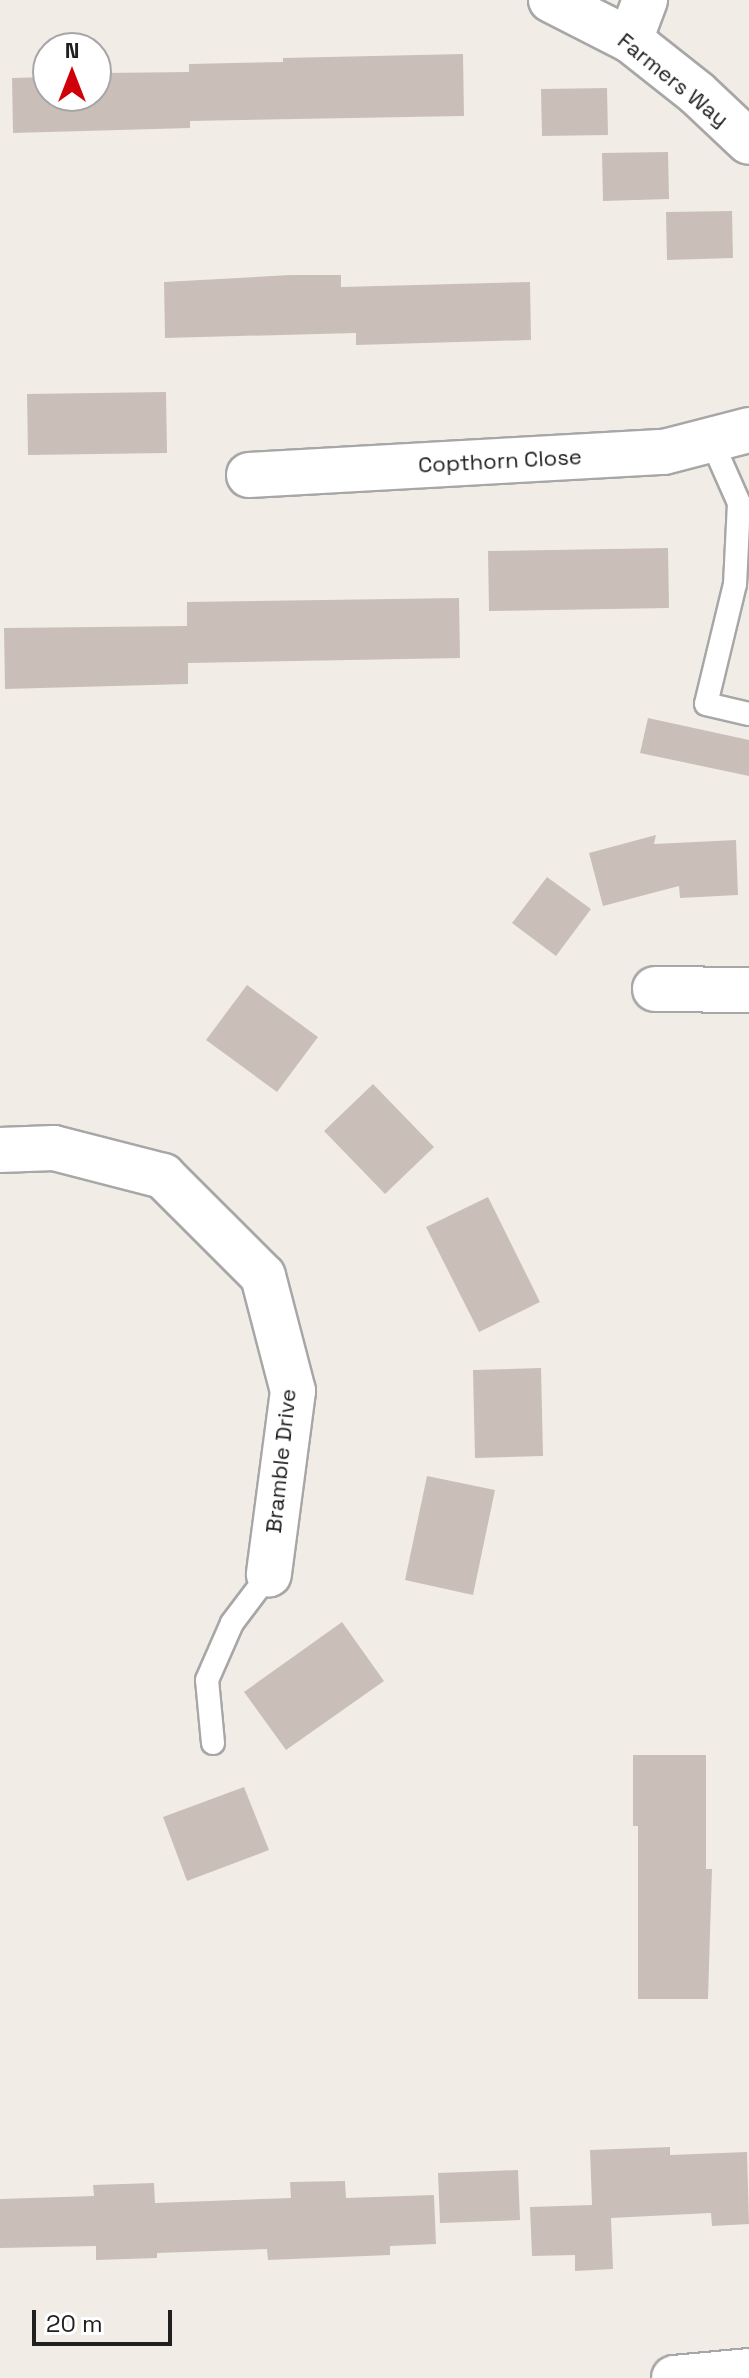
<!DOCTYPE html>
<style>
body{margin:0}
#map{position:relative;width:749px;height:2378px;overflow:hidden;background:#f1ede6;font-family:"Space Grotesk",sans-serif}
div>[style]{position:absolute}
.building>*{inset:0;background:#cabfb8}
.roads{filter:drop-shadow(2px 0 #a7a7a7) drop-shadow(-2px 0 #a7a7a7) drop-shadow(0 2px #a7a7a7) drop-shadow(0 -2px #a7a7a7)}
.service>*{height:22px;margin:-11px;padding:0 11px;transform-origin:11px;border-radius:11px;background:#fff}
.minor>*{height:44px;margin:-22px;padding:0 22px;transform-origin:22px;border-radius:22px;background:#fff}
span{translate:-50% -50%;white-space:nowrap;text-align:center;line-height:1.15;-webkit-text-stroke:6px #fff;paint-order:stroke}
.street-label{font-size:22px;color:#202020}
.north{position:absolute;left:32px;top:32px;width:80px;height:80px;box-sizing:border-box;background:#fff;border:2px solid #a6a6a6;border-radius:50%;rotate:0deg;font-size:22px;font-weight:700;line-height:32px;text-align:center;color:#202020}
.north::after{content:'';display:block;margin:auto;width:28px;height:36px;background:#d0000b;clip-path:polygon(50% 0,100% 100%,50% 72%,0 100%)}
.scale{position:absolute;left:32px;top:2310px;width:140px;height:36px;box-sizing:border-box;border:4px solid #202020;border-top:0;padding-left:10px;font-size:24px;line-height:28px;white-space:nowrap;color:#202020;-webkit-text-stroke:6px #fff;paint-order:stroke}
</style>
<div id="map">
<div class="building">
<div style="clip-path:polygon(463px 54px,464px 116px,190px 121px,190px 128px,13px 133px,12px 78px,48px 77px,48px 96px,96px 96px,96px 76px,103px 73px,189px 72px,189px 64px,283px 62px,283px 58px)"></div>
<div style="clip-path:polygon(607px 88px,608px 135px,542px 136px,541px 89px)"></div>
<div style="clip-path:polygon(668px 152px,669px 199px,603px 201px,602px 153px)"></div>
<div style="clip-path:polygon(732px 211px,733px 258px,667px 260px,666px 212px)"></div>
<div style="clip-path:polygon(290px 275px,341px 275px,341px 287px,530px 282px,531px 340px,356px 345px,356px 333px,165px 338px,164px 282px)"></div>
<div style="clip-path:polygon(166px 392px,167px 453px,28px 455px,27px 394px)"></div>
<div style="clip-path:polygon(668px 548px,669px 608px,489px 611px,488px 551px)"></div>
<div style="clip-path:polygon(459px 598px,460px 658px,188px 663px,188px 684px,5px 689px,4px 628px,187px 626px,187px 602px)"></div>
<div style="clip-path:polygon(648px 718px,749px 740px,749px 776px,640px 753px)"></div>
<div style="clip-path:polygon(656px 835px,654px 844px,736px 840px,738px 895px,680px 898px,679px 886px,603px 906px,589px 853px)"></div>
<div style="clip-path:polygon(547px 877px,591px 909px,556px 956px,512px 923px)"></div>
<div style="clip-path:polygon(247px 985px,318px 1037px,277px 1092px,206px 1040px)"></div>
<div style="clip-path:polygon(373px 1084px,434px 1147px,385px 1194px,324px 1131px)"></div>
<div style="clip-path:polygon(488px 1197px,540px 1302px,479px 1332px,426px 1227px)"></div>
<div style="clip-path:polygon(541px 1368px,543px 1456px,475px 1458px,473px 1370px)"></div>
<div style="clip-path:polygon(427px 1476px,495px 1490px,473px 1595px,405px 1580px)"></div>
<div style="clip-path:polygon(342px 1622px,384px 1681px,286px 1750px,244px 1692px)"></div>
<div style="clip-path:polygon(633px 1755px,706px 1755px,706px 1869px,712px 1869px,708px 1999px,638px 1999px,638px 1826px,633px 1826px)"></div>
<div style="clip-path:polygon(244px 1787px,269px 1850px,187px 1881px,163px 1817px)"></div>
<div style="clip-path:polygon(670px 2147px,670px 2155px,747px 2152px,749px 2224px,712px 2226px,711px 2213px,611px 2218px,613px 2269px,575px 2271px,575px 2255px,532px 2256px,530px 2207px,592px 2205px,590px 2150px)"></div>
<div style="clip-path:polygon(518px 2170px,520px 2220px,440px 2223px,438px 2173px)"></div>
<div style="clip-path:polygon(345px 2181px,346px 2198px,434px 2195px,436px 2244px,390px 2246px,390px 2255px,268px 2260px,267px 2249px,157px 2253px,157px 2258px,96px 2260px,96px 2246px,0 2248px,0 2199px,94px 2196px,93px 2185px,154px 2183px,155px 2203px,291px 2198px,290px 2182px)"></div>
</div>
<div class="roads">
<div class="service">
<div style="left:712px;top:442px;width:67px;rotate:66.1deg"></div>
<div style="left:739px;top:503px;width:81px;rotate:92.8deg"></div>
<div style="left:735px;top:584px;width:123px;rotate:103.6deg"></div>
<div style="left:706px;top:704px;width:44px;rotate:13.1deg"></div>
<div style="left:213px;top:1743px;width:63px;rotate:-95.4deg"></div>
<div style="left:207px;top:1680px;width:62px;rotate:-66.3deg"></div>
<div style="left:232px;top:1623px;width:61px;rotate:-52.9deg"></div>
</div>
<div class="minor">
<div style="left:551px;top:0;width:89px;rotate:26.9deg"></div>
<div style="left:630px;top:40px;width:85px;rotate:38.3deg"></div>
<div style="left:697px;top:93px;width:71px;rotate:43.3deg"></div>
<div style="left:630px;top:40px;width:43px;rotate:-69.4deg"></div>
<div style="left:249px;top:475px;width:416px;rotate:-3.2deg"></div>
<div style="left:664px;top:452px;width:88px;rotate:-14.5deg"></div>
<div style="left:655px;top:989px;width:94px;rotate:0.6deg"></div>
<div style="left:0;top:1150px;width:54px;rotate:-2.1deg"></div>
<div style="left:54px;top:1148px;width:113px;rotate:14.4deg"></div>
<div style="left:163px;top:1176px;width:141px;rotate:45deg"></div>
<div style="left:263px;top:1276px;width:119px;rotate:75.4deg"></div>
<div style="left:293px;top:1391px;width:185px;rotate:97.5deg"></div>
<div style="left:674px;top:2378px;width:75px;rotate:-5.3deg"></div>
</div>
</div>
<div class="street-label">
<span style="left:673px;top:80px;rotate:39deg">Farmers Way</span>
<span style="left:500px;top:461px;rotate:-3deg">Copthorn Close</span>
<span style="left:281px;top:1461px;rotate:-84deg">Bramble Drive</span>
</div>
<div class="north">N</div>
<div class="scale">20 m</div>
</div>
